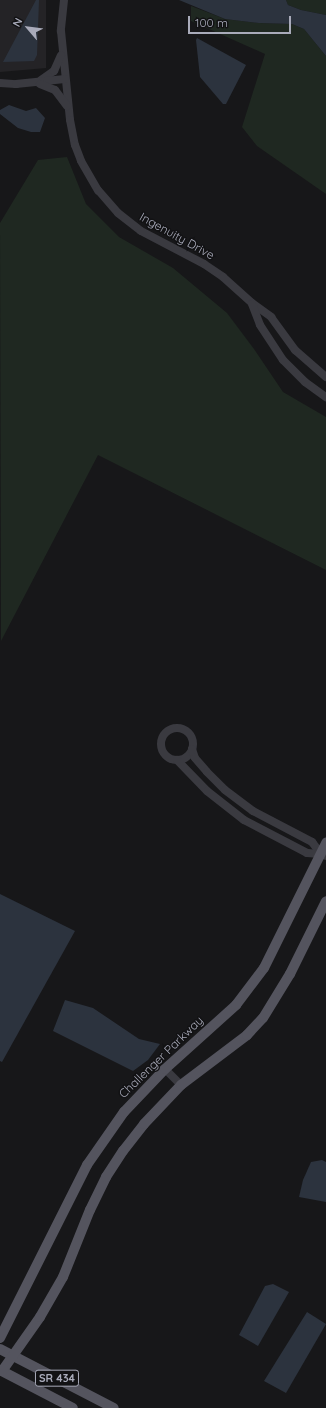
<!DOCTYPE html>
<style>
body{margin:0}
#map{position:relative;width:326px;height:1408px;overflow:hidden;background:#171719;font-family:Quicksand,sans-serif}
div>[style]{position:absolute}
.built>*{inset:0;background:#242326}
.green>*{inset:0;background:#1f2821}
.water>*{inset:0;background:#2c333e}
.minor>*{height:8px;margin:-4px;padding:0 4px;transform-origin:4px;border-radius:4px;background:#3a3a40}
.minor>.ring{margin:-4px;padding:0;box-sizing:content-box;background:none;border:8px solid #3a3a40;border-radius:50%}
.major>*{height:10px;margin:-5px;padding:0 5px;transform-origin:5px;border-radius:5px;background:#54545e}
span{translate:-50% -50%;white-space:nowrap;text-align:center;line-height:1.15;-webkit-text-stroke:3px #121214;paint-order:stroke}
.shield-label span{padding:1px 3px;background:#121214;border:1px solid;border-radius:3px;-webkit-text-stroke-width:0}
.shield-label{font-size:11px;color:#a9abba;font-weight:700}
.street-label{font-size:12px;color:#a9abba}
.north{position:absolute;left:8px;top:8px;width:40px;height:40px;-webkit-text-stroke:3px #121214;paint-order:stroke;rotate:298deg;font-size:11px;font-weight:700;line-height:16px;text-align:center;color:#a9abba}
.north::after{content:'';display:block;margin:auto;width:14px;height:18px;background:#a9abba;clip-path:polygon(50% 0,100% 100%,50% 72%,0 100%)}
.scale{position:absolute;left:188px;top:16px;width:103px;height:18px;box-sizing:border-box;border:2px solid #a9abba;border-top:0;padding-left:5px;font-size:12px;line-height:14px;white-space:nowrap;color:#a9abba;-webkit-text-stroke:3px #121214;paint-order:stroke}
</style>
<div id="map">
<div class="built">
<div style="clip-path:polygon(0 0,46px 0,46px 68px,0 72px)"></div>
</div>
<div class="green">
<div style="clip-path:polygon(286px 0,326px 0,326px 15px,301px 10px,288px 5px)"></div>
<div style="clip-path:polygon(191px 6px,225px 19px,259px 23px,292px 24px,304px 29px,326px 56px,326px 194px,257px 146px,242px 127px,265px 54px,191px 21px)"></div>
<div style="clip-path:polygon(67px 157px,86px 204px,119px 237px,173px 268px,227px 313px,254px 349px,283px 392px,326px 417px,326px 570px,98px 455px,1px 641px,0 223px,38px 160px)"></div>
</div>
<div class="water">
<div style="clip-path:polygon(36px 0,39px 0,37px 55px,34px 61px,3px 62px)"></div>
<div style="clip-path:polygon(179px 0,286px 0,288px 5px,301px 10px,326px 15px,326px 56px,304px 29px,292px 24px,259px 23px,225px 19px)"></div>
<div style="clip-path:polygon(197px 38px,246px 65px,226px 104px,223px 104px,200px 77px,196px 40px)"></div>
<div style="clip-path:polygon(9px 105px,26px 111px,36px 108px,45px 118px,40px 132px,31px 132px,18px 128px,0 114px,0 110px)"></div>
<div style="clip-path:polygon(0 894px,75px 931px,2px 1062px,0 1061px)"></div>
<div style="clip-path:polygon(65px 1000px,93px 1008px,139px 1039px,160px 1044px,148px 1060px,133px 1071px,53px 1031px)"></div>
<div style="clip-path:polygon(322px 1160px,326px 1162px,326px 1202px,299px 1197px,303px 1180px,311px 1162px)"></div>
<div style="clip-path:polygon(273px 1284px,289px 1292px,258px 1346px,239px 1335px,265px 1286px)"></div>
<div style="clip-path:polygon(307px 1312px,326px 1324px,286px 1393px,264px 1381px)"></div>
</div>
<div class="minor">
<div style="left:64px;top:0;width:31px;rotate:96deg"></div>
<div style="left:61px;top:31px;width:89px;rotate:84.2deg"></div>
<div style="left:70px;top:120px;width:25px;rotate:79deg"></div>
<div style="left:75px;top:145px;width:17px;rotate:69deg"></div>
<div style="left:81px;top:161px;width:34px;rotate:60deg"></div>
<div style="left:98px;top:190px;width:30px;rotate:49deg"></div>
<div style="left:118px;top:213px;width:29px;rotate:38deg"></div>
<div style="left:141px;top:231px;width:71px;rotate:27.6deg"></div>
<div style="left:204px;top:264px;width:23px;rotate:34deg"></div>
<div style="left:223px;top:277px;width:39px;rotate:42deg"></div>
<div style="left:252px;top:303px;width:24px;rotate:36deg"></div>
<div style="left:271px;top:317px;width:41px;rotate:54deg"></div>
<div style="left:295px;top:350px;width:41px;rotate:41.1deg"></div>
<div style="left:41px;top:80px;width:16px;rotate:-35deg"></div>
<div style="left:54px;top:71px;width:17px;rotate:-66deg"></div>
<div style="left:0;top:83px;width:16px;rotate:4deg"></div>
<div style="left:16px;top:84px;width:49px;rotate:-5.8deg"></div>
<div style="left:40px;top:84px;width:16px;rotate:22deg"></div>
<div style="left:55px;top:90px;width:20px;rotate:53deg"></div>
<div style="left:252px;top:304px;width:22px;rotate:69deg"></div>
<div style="left:260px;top:325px;width:42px;rotate:56.7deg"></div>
<div style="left:283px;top:360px;width:31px;rotate:45deg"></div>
<div style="left:305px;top:382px;width:26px;rotate:36deg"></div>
<div class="ring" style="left:161px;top:728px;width:24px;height:24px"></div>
<div style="left:192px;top:749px;width:9px;rotate:72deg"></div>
<div style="left:195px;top:758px;width:18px;rotate:49deg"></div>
<div style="left:207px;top:772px;width:25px;rotate:45deg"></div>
<div style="left:225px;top:790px;width:35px;rotate:37deg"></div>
<div style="left:253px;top:811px;width:67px;rotate:27.7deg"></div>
<div style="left:312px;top:842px;width:15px;rotate:53deg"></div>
<div style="left:321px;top:854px;width:5px;rotate:22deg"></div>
<div style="left:177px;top:760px;width:43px;rotate:45.9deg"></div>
<div style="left:207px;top:791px;width:47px;rotate:38.1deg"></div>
<div style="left:244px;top:820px;width:71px;rotate:27.6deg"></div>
<div style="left:307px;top:853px;width:14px;rotate:4deg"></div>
<div style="left:165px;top:1069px;width:23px;rotate:45deg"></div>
</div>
<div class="major">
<div style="left:0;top:1338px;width:194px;rotate:-63.3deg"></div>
<div style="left:87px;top:1165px;width:65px;rotate:-55.1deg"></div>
<div style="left:124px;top:1112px;width:59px;rotate:-46.4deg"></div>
<div style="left:165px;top:1069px;width:96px;rotate:-42deg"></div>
<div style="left:236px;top:1005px;width:46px;rotate:-52.9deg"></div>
<div style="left:264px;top:968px;width:140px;rotate:-63.6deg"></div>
<div style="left:0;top:1349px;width:128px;rotate:27.4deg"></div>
<div style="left:0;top:1370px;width:82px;rotate:27.5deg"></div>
<div style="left:2px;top:1371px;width:66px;rotate:-54.9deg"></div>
<div style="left:40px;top:1317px;width:46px;rotate:-60.1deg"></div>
<div style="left:63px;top:1277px;width:72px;rotate:-68.1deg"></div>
<div style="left:90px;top:1210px;width:37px;rotate:-64deg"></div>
<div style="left:106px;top:1177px;width:31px;rotate:-57deg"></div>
<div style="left:123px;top:1151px;width:34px;rotate:-52deg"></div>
<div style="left:144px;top:1124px;width:54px;rotate:-46.5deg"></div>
<div style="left:181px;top:1085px;width:83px;rotate:-37.1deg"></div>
<div style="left:247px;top:1035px;width:23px;rotate:-47deg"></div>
<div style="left:263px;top:1018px;width:52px;rotate:-58.5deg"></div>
<div style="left:290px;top:974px;width:81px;rotate:-63.7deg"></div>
</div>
<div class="shield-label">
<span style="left:57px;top:1378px">SR 434</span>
</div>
<div class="street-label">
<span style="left:177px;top:236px;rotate:29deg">Ingenuity Drive</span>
<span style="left:161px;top:1057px;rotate:-44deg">Challenger Parkway</span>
</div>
<div class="north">N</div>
<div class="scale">100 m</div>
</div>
